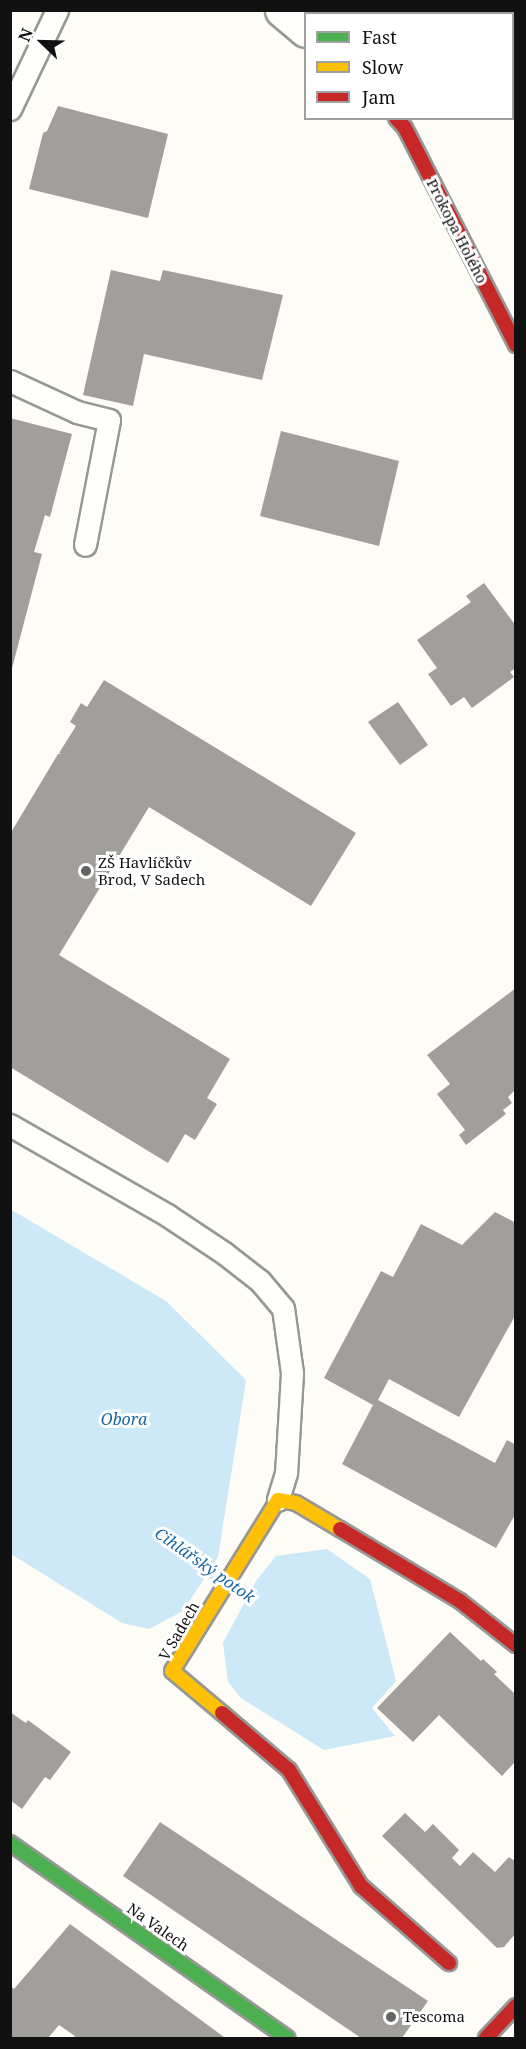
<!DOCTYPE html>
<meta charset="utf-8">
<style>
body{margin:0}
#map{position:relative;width:526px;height:2049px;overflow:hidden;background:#fdfcf7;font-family:"Noto Serif",serif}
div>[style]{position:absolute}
.water>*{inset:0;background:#cde8f7}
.stream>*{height:14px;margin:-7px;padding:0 7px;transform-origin:7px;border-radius:7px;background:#cde8f7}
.building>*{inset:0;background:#a19f9c}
.roads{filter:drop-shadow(2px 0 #979795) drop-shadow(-2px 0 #979795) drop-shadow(0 2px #979795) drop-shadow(0 -2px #979795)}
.lane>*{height:21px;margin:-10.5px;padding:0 10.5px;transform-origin:10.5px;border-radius:10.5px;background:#fffffe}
.street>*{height:33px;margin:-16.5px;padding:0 16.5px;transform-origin:16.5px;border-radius:16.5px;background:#fffffe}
.fast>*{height:14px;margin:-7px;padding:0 7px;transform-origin:7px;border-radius:7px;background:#4caf50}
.slow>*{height:14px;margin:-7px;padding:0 7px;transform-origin:7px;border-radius:7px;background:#ffc107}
.jam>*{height:14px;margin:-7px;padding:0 7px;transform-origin:7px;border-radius:7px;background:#c62828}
.dots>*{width:16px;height:16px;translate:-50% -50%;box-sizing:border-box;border:3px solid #fff;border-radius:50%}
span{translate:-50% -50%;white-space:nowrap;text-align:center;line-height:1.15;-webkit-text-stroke:6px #fff;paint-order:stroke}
.street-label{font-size:15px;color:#111}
.poi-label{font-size:15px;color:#111}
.left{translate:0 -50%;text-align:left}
.water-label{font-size:16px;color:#1768a6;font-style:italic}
.frame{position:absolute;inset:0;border:12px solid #111;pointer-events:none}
.legend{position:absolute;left:304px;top:12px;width:210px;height:108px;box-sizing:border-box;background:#fff;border:2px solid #a0a0a0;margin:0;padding:8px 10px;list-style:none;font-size:18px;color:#111}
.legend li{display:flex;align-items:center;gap:12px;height:30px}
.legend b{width:30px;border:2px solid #a0a0a0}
.north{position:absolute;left:12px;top:12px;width:60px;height:60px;-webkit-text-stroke:4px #fff;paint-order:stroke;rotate:293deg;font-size:16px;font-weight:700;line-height:24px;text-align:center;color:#111}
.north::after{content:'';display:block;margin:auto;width:21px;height:27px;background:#111;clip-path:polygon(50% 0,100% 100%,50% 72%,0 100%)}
</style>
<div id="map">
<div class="water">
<div style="clip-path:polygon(10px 1209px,166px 1301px,246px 1380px,218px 1557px,183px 1611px,149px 1629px,122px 1623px,11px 1554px)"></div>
<div style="clip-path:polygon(327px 1549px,370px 1579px,396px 1681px,372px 1708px,395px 1736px,324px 1750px,241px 1698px,228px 1682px,223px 1643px,256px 1581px,276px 1556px)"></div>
</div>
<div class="stream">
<div style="left:196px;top:1561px;width:79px;rotate:33.7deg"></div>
</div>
<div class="building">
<div style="clip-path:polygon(58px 106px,168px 134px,148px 218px,29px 189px,43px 133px,47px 131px)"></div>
<div style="clip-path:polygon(111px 270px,160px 281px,163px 270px,283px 295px,262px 380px,144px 354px,133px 406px,83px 395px)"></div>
<div style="clip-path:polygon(10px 418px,72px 434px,50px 517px,45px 515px,34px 552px,42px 554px,11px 672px)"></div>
<div style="clip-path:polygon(281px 431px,399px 461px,379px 546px,260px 516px)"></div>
<div style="clip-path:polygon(484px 583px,516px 626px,516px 668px,510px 672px,514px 677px,472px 708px,464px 697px,451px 706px,428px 674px,437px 668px,417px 640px,471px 602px,466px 596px)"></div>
<div style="clip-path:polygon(104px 680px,356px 833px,311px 906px,149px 807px,59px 955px,230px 1059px,207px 1098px,217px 1104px,195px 1140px,185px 1134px,168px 1163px,10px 1067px,10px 834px,58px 754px,61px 754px,59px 753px,76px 726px,70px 722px,81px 703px,87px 707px)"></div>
<div style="clip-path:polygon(398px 702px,428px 745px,400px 765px,368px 722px)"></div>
<div style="clip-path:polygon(516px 988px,516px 1089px,508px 1097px,512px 1103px,503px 1110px,506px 1114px,466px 1145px,459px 1135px,465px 1130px,437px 1094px,450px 1084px,427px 1055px)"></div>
<div style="clip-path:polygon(495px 1212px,516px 1223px,516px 1314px,459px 1417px,389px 1379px,378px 1400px,495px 1463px,507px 1440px,516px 1445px,516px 1513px,496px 1548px,342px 1464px,373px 1405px,324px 1378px,381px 1271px,393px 1277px,421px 1224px,462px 1245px)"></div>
<div style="clip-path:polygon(450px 1632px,481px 1661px,483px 1659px,497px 1672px,494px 1674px,516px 1695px,516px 1765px,514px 1763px,502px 1776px,439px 1715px,413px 1742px,377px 1708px)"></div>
<div style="clip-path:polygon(10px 1712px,26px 1723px,28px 1720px,71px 1752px,50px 1780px,45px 1777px,22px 1809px,10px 1800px)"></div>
<div style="clip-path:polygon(405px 1813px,425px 1832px,433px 1824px,459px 1850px,452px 1858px,460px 1866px,473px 1852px,495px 1872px,509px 1857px,513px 1860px,516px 1858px,516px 1933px,504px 1947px,497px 1948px,382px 1836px)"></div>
<div style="clip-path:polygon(160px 1822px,428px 2001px,402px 2038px,361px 2038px,123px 1876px)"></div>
<div style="clip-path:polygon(70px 1924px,224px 2037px,230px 2038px,72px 2038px,75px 2036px,59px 2025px,48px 2038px,10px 2038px,10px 1986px,14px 1989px)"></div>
</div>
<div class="roads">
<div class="lane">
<div style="left:10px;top:109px;width:110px;rotate:-64.6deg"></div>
<div style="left:10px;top:381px;width:74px;rotate:24.8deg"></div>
<div style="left:77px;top:412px;width:33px;rotate:14deg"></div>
<div style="left:109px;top:420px;width:127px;rotate:100.9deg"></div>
<div style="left:10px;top:1125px;width:181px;rotate:29.8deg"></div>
<div style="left:167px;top:1215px;width:69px;rotate:33.7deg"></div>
<div style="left:224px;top:1253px;width:46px;rotate:37.9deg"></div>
<div style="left:260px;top:1281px;width:35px;rotate:50deg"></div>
<div style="left:283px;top:1308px;width:66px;rotate:82.1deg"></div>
<div style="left:292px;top:1373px;width:100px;rotate:93.4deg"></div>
<div style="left:286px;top:1473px;width:28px;rotate:107deg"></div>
</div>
<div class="street">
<div style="left:282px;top:10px;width:31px;rotate:40deg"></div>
<div style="left:512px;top:37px;width:4px;rotate:-27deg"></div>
</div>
<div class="fast">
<div style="left:10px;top:1843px;width:339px;rotate:35.1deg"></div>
</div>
<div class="slow">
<div style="left:222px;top:1713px;width:65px;rotate:-140deg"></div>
<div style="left:172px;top:1671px;width:201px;rotate:-58.2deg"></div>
<div style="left:278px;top:1500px;width:18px;rotate:9deg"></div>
<div style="left:296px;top:1503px;width:51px;rotate:30.6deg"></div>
</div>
<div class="jam">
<div style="left:396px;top:118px;width:13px;rotate:48deg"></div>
<div style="left:405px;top:128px;width:244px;rotate:62.9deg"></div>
<div style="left:340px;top:1529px;width:140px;rotate:31deg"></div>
<div style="left:460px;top:1601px;width:71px;rotate:38.2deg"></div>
<div style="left:222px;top:1713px;width:88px;rotate:40.4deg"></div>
<div style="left:289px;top:1770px;width:137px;rotate:58.2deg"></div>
<div style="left:361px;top:1886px;width:117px;rotate:41.2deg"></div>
<div style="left:486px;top:2038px;width:44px;rotate:-46.8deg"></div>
</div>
</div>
<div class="dots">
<div style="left:86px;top:871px;background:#646362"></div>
<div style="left:391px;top:2017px;background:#646362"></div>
</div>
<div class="street-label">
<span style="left:457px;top:231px;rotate:63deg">Prokopa Holého</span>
<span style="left:179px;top:1631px;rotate:-60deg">V Sadech</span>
<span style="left:158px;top:1927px;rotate:35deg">Na Valech</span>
</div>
<div class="poi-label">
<span class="left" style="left:98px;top:871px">ZŠ Havlíčkův<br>Brod, V Sadech</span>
<span class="left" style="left:403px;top:2017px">Tescoma</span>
</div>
<div class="water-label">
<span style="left:124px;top:1419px">Obora</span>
<span style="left:205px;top:1565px;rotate:35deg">Cihlářský potok</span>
</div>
<div class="frame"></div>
<ul class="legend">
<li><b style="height:8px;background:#4caf50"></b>Fast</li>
<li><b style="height:8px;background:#ffc107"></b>Slow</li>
<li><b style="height:8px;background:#c62828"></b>Jam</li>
</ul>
<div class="north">N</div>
</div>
